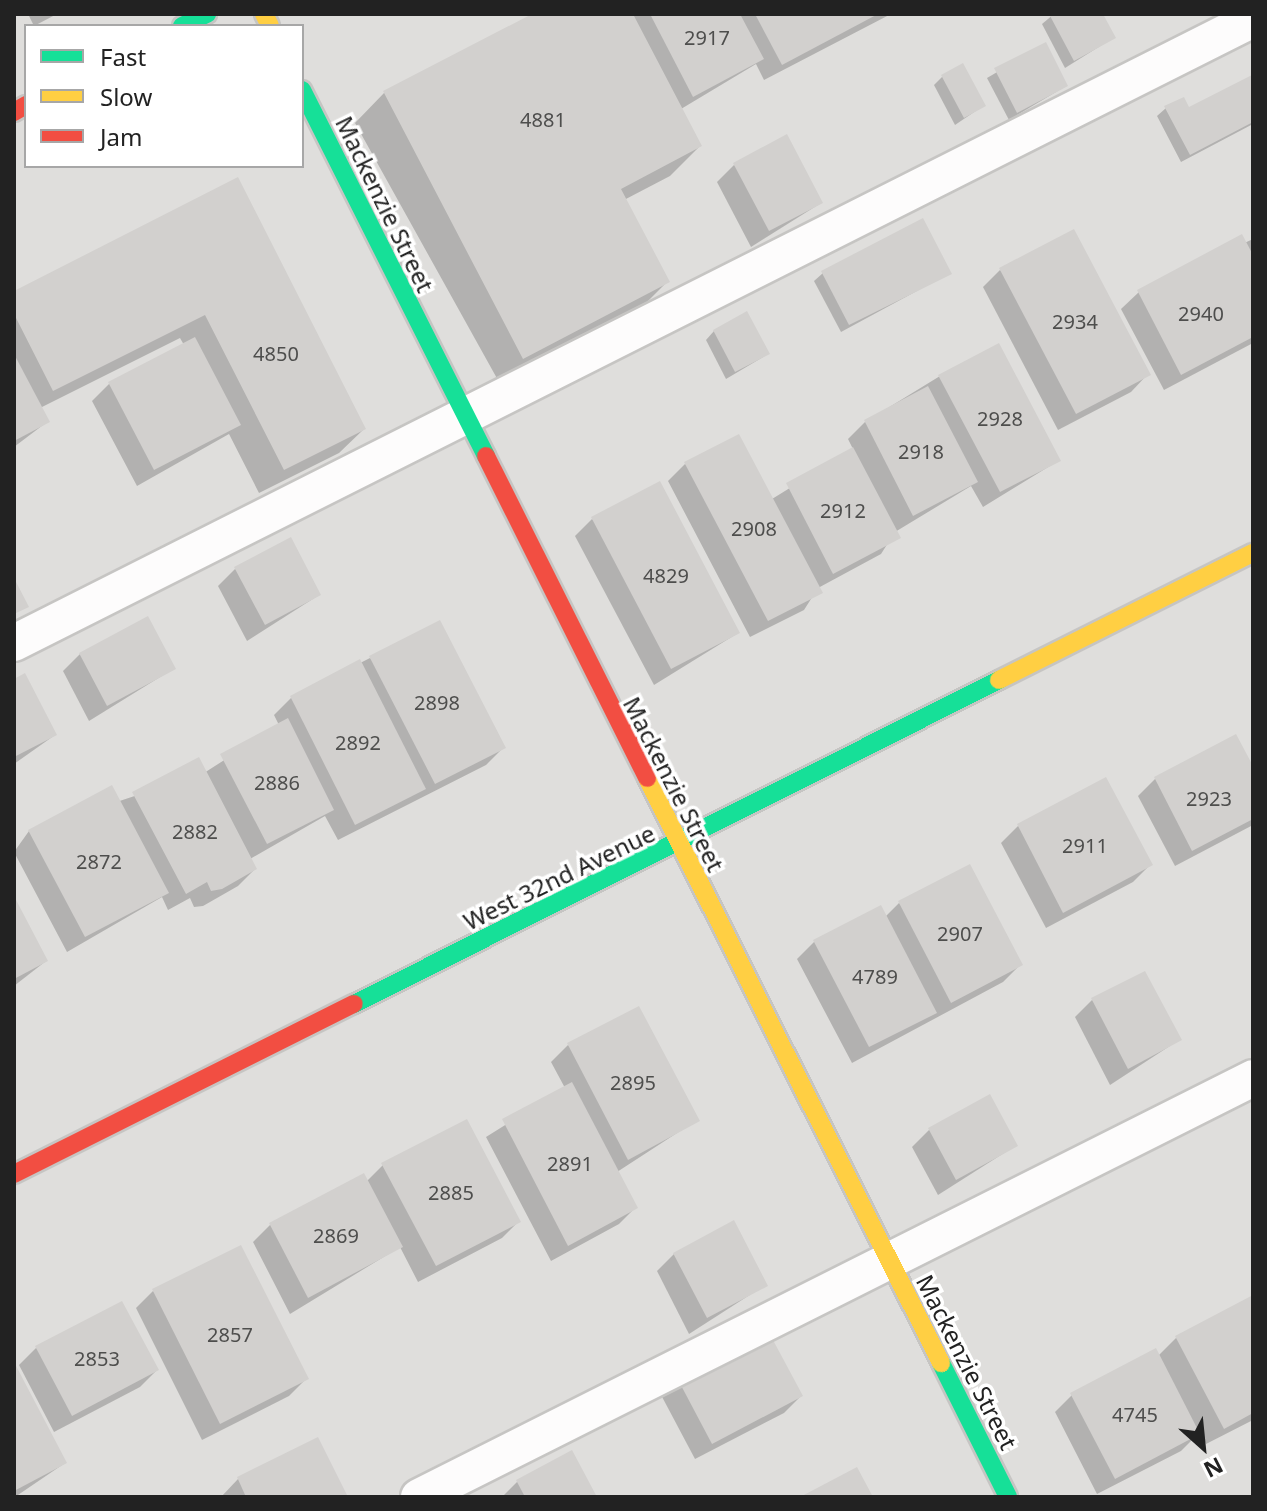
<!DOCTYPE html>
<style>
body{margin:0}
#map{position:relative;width:1267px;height:1511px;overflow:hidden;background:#f0eeeb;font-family:"Noto Sans",sans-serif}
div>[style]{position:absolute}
.residential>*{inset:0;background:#dfdedc}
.shadow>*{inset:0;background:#0003}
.building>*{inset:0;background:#d2d0ce}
.roads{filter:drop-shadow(2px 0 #c6c5c3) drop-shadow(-2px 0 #c6c5c3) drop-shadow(0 2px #c6c5c3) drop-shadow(0 -2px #c6c5c3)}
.lane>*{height:36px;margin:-18px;padding:0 18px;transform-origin:18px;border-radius:18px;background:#fdfcfc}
.fast>*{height:18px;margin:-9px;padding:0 9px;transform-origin:9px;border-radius:9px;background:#16e098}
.slow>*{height:18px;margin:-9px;padding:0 9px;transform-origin:9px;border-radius:9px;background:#ffcf43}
.jam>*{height:18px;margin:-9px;padding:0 9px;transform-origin:9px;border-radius:9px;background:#f24e42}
span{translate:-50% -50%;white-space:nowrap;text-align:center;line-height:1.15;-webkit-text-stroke:7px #fff;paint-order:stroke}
.number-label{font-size:20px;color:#4e4e4d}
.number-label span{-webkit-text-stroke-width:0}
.street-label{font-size:24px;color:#222}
.frame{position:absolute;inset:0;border:16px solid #222;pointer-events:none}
.legend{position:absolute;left:24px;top:24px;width:280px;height:144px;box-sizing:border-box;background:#fff;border:2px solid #a7a7a7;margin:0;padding:10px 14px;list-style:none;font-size:24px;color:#222}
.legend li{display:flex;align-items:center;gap:16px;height:40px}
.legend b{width:40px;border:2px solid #a7a7a7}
.north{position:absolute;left:1163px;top:1407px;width:80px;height:80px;-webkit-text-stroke:6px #fff;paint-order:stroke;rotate:153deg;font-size:22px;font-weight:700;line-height:32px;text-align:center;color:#222}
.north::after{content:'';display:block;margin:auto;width:28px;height:36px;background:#222;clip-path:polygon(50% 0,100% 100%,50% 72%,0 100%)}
</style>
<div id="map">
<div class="residential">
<div style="clip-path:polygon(evenodd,14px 14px,1253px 14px,1253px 1497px,14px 1497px,14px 14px,26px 26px,302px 26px,302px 166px,26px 166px,26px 26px)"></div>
</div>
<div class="shadow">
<div style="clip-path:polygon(28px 14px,57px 14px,34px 26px)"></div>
<div style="clip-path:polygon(536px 14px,891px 14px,764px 80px,756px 64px,681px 109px,700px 146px,670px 176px,624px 200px,667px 282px,643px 306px,499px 382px,355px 123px,384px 93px)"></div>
<div style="clip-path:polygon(1101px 14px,1113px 38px,1065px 68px,1042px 24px,1054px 14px)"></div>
<div style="clip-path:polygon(1045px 44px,1066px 86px,1009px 120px,987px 78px)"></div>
<div style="clip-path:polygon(943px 76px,983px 106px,955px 125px,934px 85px)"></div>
<div style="clip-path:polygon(1251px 78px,1253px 124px,1181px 162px,1157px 116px,1166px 108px,1188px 110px)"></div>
<div style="clip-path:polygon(734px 165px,821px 203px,751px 247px,717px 182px)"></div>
<div style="clip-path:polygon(237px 180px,364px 429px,339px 453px,259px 493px,229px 434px,137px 486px,92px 401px,109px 384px,184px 345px,180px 338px,40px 408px,47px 422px,14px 447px,14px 293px)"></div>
<div style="clip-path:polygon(1253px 239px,1253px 343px,1164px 390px,1121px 309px,1139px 292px)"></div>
<div style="clip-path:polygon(1000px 270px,1148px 374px,1131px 392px,1058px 430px,983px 287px)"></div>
<div style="clip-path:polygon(823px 273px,950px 273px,841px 332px,814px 281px)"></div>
<div style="clip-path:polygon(714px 331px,768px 354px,726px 379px,706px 340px)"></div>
<div style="clip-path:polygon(940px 376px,1058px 461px,983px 507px,971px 486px,895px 532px,881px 554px,818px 588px,804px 610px,750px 637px,668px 481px,685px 464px,772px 499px,853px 449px,848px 439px,865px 422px)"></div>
<div style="clip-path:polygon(592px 519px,738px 633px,654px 685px,575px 536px)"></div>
<div style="clip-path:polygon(235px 569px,319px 595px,247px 641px,218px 586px)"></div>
<div style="clip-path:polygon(80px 654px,173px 669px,89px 721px,63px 671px)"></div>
<div style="clip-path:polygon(370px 658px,503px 748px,486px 765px,338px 840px,325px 816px,250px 859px,255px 869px,238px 886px,203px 906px,194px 907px,190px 898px,168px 910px,162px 897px,67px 952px,14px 852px,29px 831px,204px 773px,279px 725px,274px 715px,291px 698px)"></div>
<div style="clip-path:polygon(14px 682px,55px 735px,14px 764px)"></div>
<div style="clip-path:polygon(1236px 737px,1253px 770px,1253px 825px,1175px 866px,1138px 796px,1155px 779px)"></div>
<div style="clip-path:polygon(1018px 826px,1150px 865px,1133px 882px,1046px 928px,1001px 843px)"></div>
<div style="clip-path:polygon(14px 901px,46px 961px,14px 986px)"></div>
<div style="clip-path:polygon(899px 903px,1020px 965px,1003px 982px,852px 1063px,797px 959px,814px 942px,885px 917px)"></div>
<div style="clip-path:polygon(1092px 1000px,1179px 1040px,1110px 1085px,1075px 1017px)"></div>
<div style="clip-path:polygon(568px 1045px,697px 1120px,617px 1172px,636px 1207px,619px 1224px,551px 1261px,486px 1137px,565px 1088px,551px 1062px)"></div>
<div style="clip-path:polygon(929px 1130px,1015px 1146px,938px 1195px,912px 1147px)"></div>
<div style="clip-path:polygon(383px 1165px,519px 1221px,502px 1238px,418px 1282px,400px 1247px,290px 1314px,253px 1242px,270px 1225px,363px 1176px,366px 1182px)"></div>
<div style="clip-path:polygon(674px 1254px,765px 1285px,689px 1334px,657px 1271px)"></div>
<div style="clip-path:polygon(153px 1291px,306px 1379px,289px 1396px,202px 1440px,136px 1308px)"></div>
<div style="clip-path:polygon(1253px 1297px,1253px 1420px,1206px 1444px,1200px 1432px,1181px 1451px,1097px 1494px,1055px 1412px,1072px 1395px,1158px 1356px,1176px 1338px)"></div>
<div style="clip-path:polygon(36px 1348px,157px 1370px,140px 1387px,54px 1432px,19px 1365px)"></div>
<div style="clip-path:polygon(14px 1366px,65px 1463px,15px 1497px,14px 1497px)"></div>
<div style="clip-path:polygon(677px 1376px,801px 1396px,784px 1413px,695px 1459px,660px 1393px)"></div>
<div style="clip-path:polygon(317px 1439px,346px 1497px,221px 1497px,238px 1479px)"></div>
<div style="clip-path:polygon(518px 1481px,595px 1497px,502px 1497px)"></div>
</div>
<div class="building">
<div style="clip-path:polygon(532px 14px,633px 14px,702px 146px,621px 189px,670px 282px,523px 359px,383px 91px)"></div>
<div style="clip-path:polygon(650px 14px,740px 14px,764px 59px,693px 97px)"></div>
<div style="clip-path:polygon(755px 14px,878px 14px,782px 65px)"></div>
<div style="clip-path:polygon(1049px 14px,1103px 14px,1116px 38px,1074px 61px)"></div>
<div style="clip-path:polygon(1046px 42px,1068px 86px,1017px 113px,994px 68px)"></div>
<div style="clip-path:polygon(963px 63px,986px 106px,964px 118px,941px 75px)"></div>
<div style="clip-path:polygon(1252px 75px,1253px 122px,1190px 155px,1164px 106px,1184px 97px,1189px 107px)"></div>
<div style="clip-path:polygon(787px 134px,823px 203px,769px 231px,733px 163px)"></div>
<div style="clip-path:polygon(238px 177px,366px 429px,284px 470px,205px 315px,53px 391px,14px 314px,14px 291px)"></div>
<div style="clip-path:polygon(923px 218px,952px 274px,849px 325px,821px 271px)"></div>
<div style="clip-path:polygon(1074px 229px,1151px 375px,1076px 414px,999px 268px)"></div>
<div style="clip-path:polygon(1242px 234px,1253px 255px,1253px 337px,1181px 375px,1137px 290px)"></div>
<div style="clip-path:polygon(747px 311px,770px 354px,735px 372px,713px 330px)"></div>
<div style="clip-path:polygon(195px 337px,241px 425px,154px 470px,108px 382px)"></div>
<div style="clip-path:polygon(999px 343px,1061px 461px,1000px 492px,938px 375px)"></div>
<div style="clip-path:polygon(14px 354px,50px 422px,14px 441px)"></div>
<div style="clip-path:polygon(928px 386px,978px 482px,913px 516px,864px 420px)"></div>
<div style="clip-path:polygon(739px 434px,823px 593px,768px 621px,684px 462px)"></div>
<div style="clip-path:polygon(853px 447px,901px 538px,833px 574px,786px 483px)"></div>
<div style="clip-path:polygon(660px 481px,740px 633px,671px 669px,591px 517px)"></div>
<div style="clip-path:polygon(291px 537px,321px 595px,265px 625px,234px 567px)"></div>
<div style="clip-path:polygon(14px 578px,29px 607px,14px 614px)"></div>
<div style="clip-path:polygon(148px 616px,176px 669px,107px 706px,79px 653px)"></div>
<div style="clip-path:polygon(440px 620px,506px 748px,435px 784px,369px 656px)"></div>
<div style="clip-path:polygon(360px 659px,426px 789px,355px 825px,290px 696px)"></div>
<div style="clip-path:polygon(25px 673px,57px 735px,14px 757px,14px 679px)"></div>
<div style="clip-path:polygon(288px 718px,334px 810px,267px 844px,220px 754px)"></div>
<div style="clip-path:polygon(1236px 734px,1253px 766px,1253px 819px,1192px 851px,1154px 777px)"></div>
<div style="clip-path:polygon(199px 757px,257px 869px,222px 889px,211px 891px,207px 882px,186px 894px,132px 792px)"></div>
<div style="clip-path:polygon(1106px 777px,1153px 865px,1063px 913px,1017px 824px)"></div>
<div style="clip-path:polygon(112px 785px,169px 893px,85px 937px,28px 830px)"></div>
<div style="clip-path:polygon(970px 864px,1023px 965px,951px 1003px,898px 901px)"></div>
<div style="clip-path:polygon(14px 896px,48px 961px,14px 979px)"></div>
<div style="clip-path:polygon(881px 905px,937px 1013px,869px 1047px,813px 940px)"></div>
<div style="clip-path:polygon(1145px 971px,1182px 1040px,1128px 1069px,1091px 998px)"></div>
<div style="clip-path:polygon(639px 1006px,700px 1121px,628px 1160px,567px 1043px)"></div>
<div style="clip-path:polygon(572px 1082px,638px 1208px,568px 1246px,502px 1119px)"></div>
<div style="clip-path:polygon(990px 1094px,1018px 1146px,956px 1180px,928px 1128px)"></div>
<div style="clip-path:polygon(467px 1119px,521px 1222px,436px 1266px,381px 1163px)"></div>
<div style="clip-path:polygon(364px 1173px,403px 1247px,308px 1298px,269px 1223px)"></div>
<div style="clip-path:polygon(734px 1220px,768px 1286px,707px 1318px,673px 1253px)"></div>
<div style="clip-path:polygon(241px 1245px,309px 1379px,220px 1424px,152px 1289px)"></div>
<div style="clip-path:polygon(1253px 1295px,1253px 1413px,1224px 1429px,1175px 1336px)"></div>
<div style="clip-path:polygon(122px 1301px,159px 1370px,72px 1416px,35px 1346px)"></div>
<div style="clip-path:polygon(766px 1327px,803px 1396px,712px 1444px,675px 1374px)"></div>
<div style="clip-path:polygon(1156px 1348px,1200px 1434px,1115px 1479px,1070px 1393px)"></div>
<div style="clip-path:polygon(14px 1362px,67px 1463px,14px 1491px)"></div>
<div style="clip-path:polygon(318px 1437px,348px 1497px,246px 1497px,237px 1477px)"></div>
<div style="clip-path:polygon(572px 1450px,597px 1497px,525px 1497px,516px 1480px)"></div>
<div style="clip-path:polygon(857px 1467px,873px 1497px,800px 1497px)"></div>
</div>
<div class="roads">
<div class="lane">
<div style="left:14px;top:643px;width:1387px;rotate:-26.73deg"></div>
<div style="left:419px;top:1497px;width:933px;rotate:-26.67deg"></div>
</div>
<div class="fast">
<div style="left:182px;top:26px;width:28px;rotate:-26deg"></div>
<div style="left:302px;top:90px;width:410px;rotate:63.3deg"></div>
<div style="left:354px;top:1004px;width:722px;rotate:-26.67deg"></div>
<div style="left:941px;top:1363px;width:150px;rotate:63.4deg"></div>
</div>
<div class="slow">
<div style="left:264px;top:14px;width:13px;rotate:63deg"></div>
<div style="left:999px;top:680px;width:284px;rotate:-26.6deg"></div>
<div style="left:647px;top:778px;width:655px;rotate:63.32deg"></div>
</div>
<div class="jam">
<div style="left:14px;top:112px;width:14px;rotate:-30deg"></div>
<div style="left:486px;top:456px;width:360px;rotate:63.4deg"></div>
<div style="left:14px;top:1174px;width:380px;rotate:-26.6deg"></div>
</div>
</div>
<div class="number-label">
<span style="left:707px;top:37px">2917</span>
<span style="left:543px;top:119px">4881</span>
<span style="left:1201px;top:313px">2940</span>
<span style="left:1075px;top:321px">2934</span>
<span style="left:276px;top:353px">4850</span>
<span style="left:1000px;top:418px">2928</span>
<span style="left:921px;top:451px">2918</span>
<span style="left:843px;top:510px">2912</span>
<span style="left:754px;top:528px">2908</span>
<span style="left:666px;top:575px">4829</span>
<span style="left:437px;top:702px">2898</span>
<span style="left:358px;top:742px">2892</span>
<span style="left:277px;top:782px">2886</span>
<span style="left:1209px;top:798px">2923</span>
<span style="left:195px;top:831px">2882</span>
<span style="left:1085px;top:845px">2911</span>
<span style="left:99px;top:861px">2872</span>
<span style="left:960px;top:933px">2907</span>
<span style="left:875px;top:976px">4789</span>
<span style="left:633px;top:1082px">2895</span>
<span style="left:570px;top:1163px">2891</span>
<span style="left:451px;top:1192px">2885</span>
<span style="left:336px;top:1235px">2869</span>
<span style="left:230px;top:1334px">2857</span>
<span style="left:97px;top:1358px">2853</span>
<span style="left:1135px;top:1414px">4745</span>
</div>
<div class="street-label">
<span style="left:385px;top:204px;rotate:64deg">Mackenzie Street</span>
<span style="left:674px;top:784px;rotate:63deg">Mackenzie Street</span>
<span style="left:559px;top:877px;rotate:-26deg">West 32nd Avenue</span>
<span style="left:967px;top:1362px;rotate:63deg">Mackenzie Street</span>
</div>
<div class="frame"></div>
<ul class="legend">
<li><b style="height:10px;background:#16e098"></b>Fast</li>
<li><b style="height:10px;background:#ffcf43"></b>Slow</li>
<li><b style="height:10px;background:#f24e42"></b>Jam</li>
</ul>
<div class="north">N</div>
</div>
